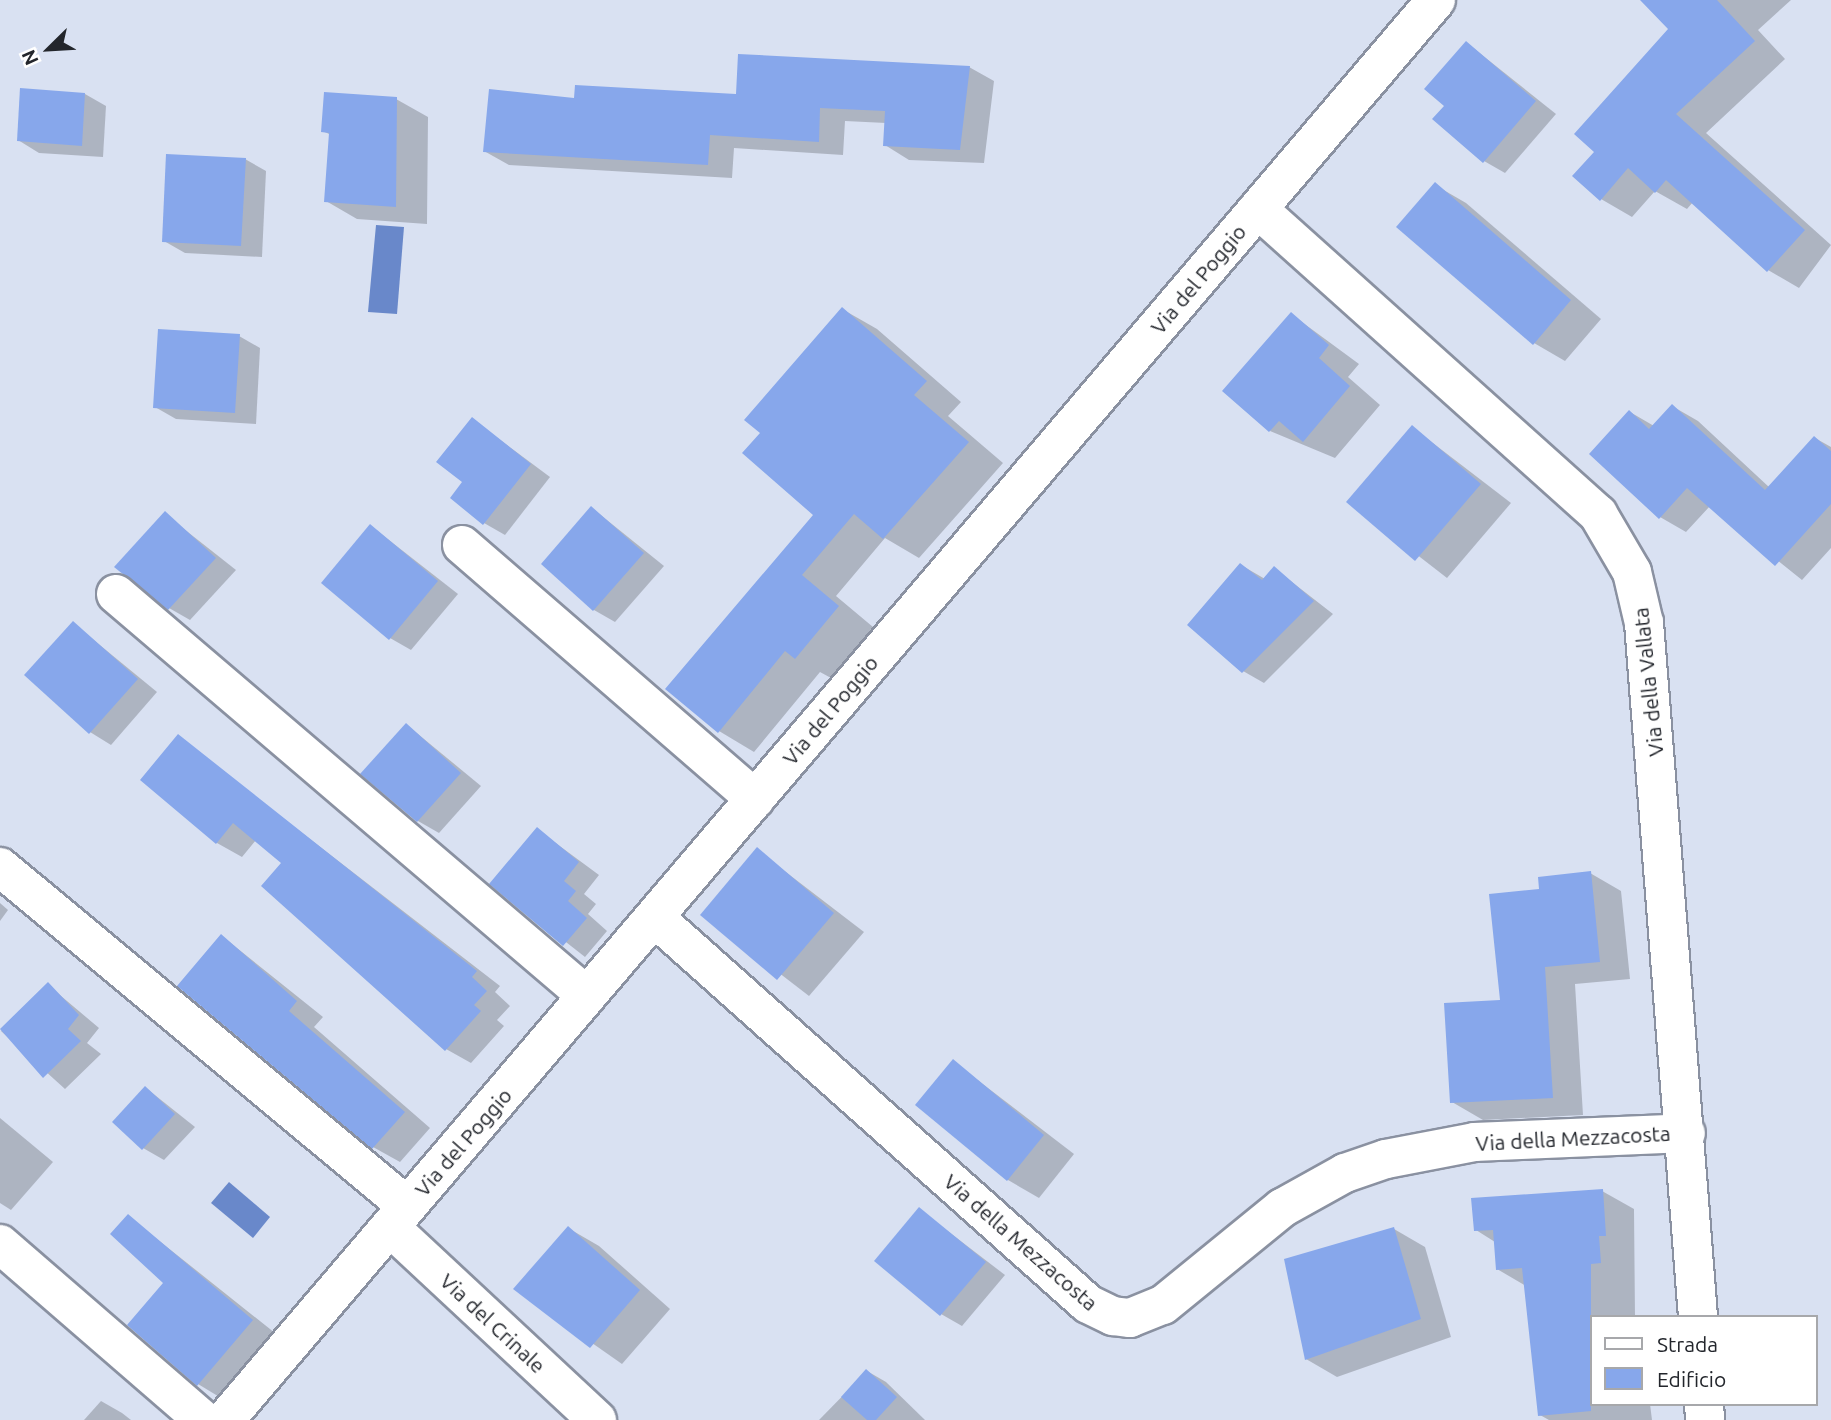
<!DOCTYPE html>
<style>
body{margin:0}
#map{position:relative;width:1831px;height:1420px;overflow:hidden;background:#d9e1f2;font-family:Ubuntu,sans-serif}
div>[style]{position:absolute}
.water>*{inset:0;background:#6988ca}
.shadow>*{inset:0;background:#0003}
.building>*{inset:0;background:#87a7eb}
.roads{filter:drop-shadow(2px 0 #8a91a1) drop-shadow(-2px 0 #8a91a1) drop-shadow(0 2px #8a91a1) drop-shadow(0 -2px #8a91a1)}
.minor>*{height:38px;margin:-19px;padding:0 19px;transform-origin:19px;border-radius:19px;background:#fff}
span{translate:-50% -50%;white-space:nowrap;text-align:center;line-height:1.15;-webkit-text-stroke:7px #fff;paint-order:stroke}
.street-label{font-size:21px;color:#23262c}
.legend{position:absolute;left:1590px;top:1315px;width:228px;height:91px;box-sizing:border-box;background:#fff;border:2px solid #a7a8ab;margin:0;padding:9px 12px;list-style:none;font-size:21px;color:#23262c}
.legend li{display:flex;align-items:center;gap:14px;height:35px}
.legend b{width:35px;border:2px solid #a7a8ab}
.north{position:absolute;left:14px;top:14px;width:70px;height:70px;-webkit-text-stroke:5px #fff;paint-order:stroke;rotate:246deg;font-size:19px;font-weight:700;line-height:28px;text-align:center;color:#23262c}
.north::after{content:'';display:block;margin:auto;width:24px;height:32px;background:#23262c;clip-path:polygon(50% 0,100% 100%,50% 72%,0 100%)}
</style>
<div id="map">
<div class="water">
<div style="clip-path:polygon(376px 225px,404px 227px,397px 314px,368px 312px)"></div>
<div style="clip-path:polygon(229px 1182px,270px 1217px,253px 1238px,211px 1203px)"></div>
</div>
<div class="shadow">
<div style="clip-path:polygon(1665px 0,1791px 0,1758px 30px,1785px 59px,1706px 133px,1831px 245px,1799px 288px,1768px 270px,1693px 202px,1687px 209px,1655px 191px,1632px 217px,1601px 199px,1597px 152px,1670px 29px)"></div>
<div style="clip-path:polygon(1467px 43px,1556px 114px,1505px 173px,1484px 161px)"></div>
<div style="clip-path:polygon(969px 67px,994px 81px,984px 163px,909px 160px,885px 145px,886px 123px,845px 121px,843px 155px,734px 148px,732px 178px,509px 165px,484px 151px,576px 100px,738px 96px)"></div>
<div style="clip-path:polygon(85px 94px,106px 106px,103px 157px,39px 153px,18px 140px)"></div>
<div style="clip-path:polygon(396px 99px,428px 117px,427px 224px,357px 219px,326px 201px,331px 135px,323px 131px)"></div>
<div style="clip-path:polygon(245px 159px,266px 171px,262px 257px,185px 253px,164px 241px)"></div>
<div style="clip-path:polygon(1435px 185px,1466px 203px,1601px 319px,1565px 361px,1534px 343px)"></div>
<div style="clip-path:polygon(842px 309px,877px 329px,961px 402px,948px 416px,1003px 463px,919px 558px,885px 538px,836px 596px,873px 627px,831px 678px,820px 672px,754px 752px,719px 731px,815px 515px,763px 433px)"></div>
<div style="clip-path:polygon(1291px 314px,1359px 364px,1348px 377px,1380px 405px,1335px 458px,1270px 431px)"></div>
<div style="clip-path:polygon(239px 336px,260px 348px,256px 424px,176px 419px,155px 407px)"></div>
<div style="clip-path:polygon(1672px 406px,1698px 421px,1770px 488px,1815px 438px,1831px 447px,1831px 548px,1802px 580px,1710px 506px,1686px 532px,1660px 517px,1630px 412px,1654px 426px)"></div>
<div style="clip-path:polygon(472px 419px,550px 477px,505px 535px,484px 523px)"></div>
<div style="clip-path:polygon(1412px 427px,1511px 503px,1447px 578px,1349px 502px)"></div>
<div style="clip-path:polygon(592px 508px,664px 566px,615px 622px,594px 610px)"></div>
<div style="clip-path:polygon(165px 514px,236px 570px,190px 620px,169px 608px)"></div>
<div style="clip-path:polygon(371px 526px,458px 594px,411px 650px,390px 638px)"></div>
<div style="clip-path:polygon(1241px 565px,1265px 579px,1274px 568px,1333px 614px,1264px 683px,1243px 671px)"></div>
<div style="clip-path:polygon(73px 623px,157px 692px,111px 745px,90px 732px)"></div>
<div style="clip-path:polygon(407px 725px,481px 786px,439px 833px,418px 821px)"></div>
<div style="clip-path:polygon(178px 737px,500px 986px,495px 992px,510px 1006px,497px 1020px,504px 1026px,471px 1063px,446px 1049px,284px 862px,256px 840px,242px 857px,217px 843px,142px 780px)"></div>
<div style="clip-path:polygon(538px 830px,599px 875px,584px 894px,596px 904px,588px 914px,607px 931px,585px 957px,492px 884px)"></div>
<div style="clip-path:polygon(757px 850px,864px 932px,809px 996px,703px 914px)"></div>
<div style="clip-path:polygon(1590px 873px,1621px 891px,1630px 979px,1575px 984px,1583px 1115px,1483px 1120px,1452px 1102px,1502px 1002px,1541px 891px)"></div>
<div style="clip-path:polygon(0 903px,8px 910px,0 921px)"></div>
<div style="clip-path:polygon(222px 936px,323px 1017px,314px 1027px,430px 1128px,400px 1162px,373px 1147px)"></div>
<div style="clip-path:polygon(48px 985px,99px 1028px,87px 1043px,101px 1054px,65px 1089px,1px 1031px)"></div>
<div style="clip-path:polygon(954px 1062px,1074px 1154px,1039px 1198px,1008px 1180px)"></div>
<div style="clip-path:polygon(146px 1088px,195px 1127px,164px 1160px,143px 1148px)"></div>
<div style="clip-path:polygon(0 1118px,53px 1162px,11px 1210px,0 1203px)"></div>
<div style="clip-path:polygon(1602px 1191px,1634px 1209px,1635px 1317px,1591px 1317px,1591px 1404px,1650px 1404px,1652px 1420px,1549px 1420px,1540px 1415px,1526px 1286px,1497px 1269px,1495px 1242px,1476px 1230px)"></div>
<div style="clip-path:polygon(919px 1209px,1005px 1275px,962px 1326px,941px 1314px)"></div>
<div style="clip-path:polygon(128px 1216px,280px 1337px,226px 1401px,198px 1384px,165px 1283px)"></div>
<div style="clip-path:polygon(568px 1228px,599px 1246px,670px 1309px,622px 1364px,515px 1289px)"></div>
<div style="clip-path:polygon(1394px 1229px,1425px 1247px,1451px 1337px,1337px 1377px,1306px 1359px)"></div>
<div style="clip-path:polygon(867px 1371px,886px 1382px,925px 1420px,819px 1420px)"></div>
<div style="clip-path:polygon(101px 1401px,122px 1413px,131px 1420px,84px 1420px)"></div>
</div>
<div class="building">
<div style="clip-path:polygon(1640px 0,1717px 0,1755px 41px,1676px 114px,1805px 230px,1767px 272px,1666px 180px,1655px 193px,1628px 168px,1600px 201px,1572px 176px,1594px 152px,1574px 134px,1668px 29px)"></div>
<div style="clip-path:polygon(1466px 41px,1536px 101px,1483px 163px,1432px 119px,1444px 106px,1424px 89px)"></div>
<div style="clip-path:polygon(738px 54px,970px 66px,960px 150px,883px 146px,885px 111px,820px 108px,819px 142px,710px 135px,708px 165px,483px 152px,489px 89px,574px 98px,575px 85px,736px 94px)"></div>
<div style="clip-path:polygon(20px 88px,85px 93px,82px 146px,17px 141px)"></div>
<div style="clip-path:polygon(324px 92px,397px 97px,396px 207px,324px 202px,329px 133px,321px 132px)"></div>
<div style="clip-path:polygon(166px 154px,246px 158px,241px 246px,162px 242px)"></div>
<div style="clip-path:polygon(1435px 182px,1571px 300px,1533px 345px,1396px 227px)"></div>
<div style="clip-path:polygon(842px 307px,927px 381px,914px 395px,969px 442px,883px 539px,854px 514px,802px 575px,839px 606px,795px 659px,785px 651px,718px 733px,665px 689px,813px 515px,742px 453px,760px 433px,744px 420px)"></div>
<div style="clip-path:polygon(1291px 312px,1329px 345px,1319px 358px,1350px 386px,1303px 442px,1279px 421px,1269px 432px,1222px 391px)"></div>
<div style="clip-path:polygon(158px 329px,240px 334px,235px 413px,153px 408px)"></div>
<div style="clip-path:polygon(1672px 404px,1765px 490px,1814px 436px,1831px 451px,1831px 504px,1775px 566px,1687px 488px,1659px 519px,1589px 454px,1629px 410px,1649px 429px)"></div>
<div style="clip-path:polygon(472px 417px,531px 464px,483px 525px,450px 498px,462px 482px,436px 462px)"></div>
<div style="clip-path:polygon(1412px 425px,1481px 484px,1415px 561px,1346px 502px)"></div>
<div style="clip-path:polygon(591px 506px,644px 553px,593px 611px,541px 564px)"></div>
<div style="clip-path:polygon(165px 511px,216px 558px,168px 610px,114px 567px)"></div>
<div style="clip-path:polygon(370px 524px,438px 581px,389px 640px,321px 583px)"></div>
<div style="clip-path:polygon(1240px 563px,1262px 580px,1274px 566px,1314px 601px,1242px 673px,1187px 625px)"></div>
<div style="clip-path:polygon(73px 621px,138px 679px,89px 734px,24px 675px)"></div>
<div style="clip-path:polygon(406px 723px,461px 773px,417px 822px,360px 774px)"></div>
<div style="clip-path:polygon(178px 734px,477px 971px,472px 977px,487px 991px,474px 1005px,481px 1011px,445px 1051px,261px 886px,281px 863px,233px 823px,216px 844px,140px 780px)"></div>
<div style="clip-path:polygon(537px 827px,579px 862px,564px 881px,576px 891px,568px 901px,587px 918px,563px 946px,489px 884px)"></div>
<div style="clip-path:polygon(757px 847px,834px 913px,777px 980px,700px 915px)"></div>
<div style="clip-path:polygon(1591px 871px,1600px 962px,1545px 967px,1553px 1098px,1450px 1103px,1444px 1003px,1500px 1000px,1489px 894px,1539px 889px,1538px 877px)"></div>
<div style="clip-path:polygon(221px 934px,297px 1001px,289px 1011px,405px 1112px,372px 1149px,177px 986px)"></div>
<div style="clip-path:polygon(48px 982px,79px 1015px,68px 1029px,81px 1041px,43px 1078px,0 1029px)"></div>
<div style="clip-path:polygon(953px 1059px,1044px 1135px,1007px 1181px,915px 1105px)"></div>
<div style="clip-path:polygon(145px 1086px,175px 1114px,142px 1150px,112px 1122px)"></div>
<div style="clip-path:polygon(1603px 1189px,1606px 1236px,1599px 1236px,1601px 1263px,1591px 1264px,1591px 1411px,1538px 1416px,1522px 1268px,1496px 1270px,1493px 1230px,1474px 1231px,1471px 1198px)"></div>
<div style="clip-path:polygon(919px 1207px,986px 1262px,940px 1316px,874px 1261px)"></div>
<div style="clip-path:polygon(128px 1214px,253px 1320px,197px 1386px,127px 1325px,163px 1283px,110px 1234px)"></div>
<div style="clip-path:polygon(568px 1226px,640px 1290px,590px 1348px,513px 1289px)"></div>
<div style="clip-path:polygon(1394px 1227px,1421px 1319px,1305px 1360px,1284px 1259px)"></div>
<div style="clip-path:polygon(866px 1369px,897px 1397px,876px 1420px,867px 1420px,841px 1397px)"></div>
</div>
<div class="roads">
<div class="minor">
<div style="left:1258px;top:209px;width:457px;rotate:41.9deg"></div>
<div style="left:1598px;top:514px;width:67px;rotate:59.6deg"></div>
<div style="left:1632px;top:572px;width:52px;rotate:76.8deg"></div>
<div style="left:1644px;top:623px;width:696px;rotate:85.55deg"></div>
<div style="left:462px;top:545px;width:388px;rotate:40.9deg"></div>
<div style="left:116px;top:594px;width:619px;rotate:40.48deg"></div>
<div style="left:0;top:867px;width:530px;rotate:39.79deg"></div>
<div style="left:654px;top:917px;width:581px;rotate:41.72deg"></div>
<div style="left:1088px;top:1304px;width:28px;rotate:26deg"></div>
<div style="left:1113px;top:1316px;width:17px;rotate:7deg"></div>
<div style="left:1130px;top:1318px;width:35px;rotate:-22deg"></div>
<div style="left:1163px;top:1305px;width:154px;rotate:-39.2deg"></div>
<div style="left:1282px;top:1208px;width:72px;rotate:-29.1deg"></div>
<div style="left:1345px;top:1173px;width:43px;rotate:-18.9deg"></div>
<div style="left:1386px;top:1159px;width:91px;rotate:-10.8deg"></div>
<div style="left:1475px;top:1142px;width:211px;rotate:-2.4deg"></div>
<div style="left:390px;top:1227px;width:283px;rotate:43deg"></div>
<div style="left:0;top:1244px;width:269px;rotate:40.9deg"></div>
<div style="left:1704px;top:1404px;width:16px;rotate:86deg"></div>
<div style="left:225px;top:1420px;width:1866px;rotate:-49.54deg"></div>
</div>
</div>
<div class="street-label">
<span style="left:1198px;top:279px;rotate:-50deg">Via del Poggio</span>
<span style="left:1648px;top:682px;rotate:-96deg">Via della Vallata</span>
<span style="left:830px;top:710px;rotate:-50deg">Via del Poggio</span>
<span style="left:1573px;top:1138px;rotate:-3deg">Via della Mezzacosta</span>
<span style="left:463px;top:1142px;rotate:-49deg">Via del Poggio</span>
<span style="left:1021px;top:1242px;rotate:41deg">Via della Mezzacosta</span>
<span style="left:493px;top:1323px;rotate:43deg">Via del Crinale</span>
</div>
<ul class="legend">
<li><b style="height:9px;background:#fff"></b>Strada</li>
<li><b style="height:19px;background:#87a7eb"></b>Edificio</li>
</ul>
<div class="north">N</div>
</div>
